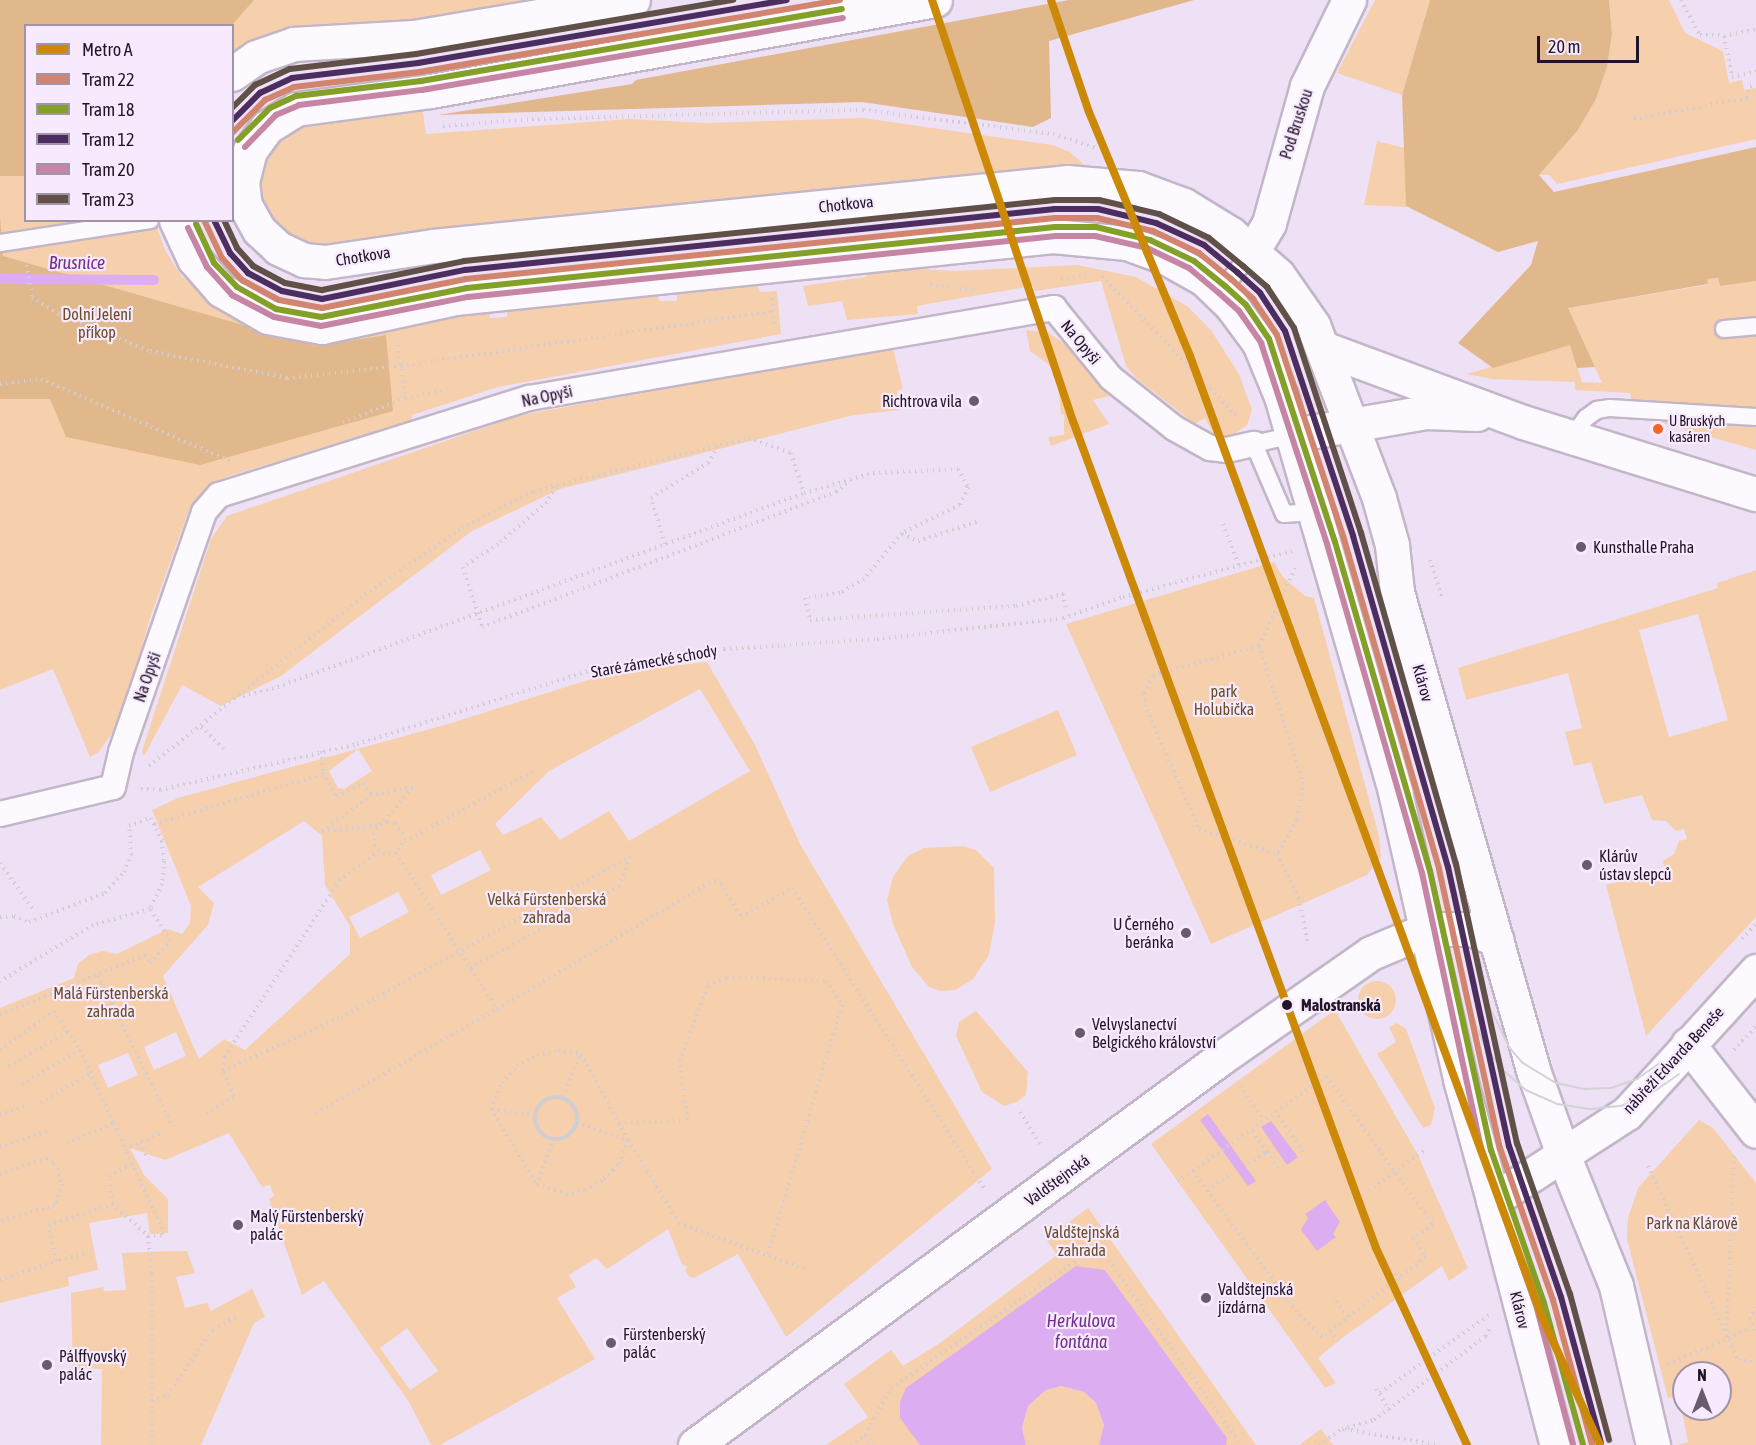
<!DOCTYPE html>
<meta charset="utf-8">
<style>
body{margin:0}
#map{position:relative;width:1756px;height:1445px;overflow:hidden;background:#eee0f5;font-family:"Asap Condensed",sans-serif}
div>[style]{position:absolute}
.green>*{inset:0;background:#f6d0ac}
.round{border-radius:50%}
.forest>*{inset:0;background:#e0b88b}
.water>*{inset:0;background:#dcaef1}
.stream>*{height:10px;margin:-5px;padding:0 5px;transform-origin:5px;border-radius:5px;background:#dcaef1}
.path>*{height:4px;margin-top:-2px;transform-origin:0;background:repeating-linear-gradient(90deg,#d1cdd3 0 1.5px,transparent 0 6px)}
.path>.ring{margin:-2px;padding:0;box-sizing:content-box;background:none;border:4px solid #d1cdd3;border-radius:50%}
.roads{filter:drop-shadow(2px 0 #c3b6c8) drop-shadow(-2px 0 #c3b6c8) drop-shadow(0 2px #c3b6c8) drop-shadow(0 -2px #c3b6c8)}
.service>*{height:16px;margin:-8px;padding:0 8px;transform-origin:8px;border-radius:8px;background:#fcfafe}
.pedestrian>*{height:24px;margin:-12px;padding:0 12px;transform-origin:12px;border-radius:12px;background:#fcfafe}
.minor>*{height:33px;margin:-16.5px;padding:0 16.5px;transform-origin:16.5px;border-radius:16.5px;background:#fcfafe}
.secondary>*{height:33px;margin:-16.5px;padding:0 16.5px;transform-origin:16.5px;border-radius:16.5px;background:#fcfafe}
.tram>*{height:1.5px;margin:-0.75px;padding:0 0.75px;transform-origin:0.75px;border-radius:0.75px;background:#d5d2d7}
.tram-1>*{height:6px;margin:-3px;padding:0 3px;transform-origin:3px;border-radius:3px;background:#d3846e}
.tram-2>*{height:6px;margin:-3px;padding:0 3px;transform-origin:3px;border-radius:3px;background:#84a028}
.tram-3>*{height:6px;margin:-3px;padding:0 3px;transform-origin:3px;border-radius:3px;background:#4c2d5f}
.tram-4>*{height:6px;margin:-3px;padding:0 3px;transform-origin:3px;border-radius:3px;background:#c785a5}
.tram-5>*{height:6px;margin:-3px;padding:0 3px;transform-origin:3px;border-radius:3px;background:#605047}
.metro-1>*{height:8px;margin:-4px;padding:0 4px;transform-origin:4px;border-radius:4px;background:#cc8908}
.dots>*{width:16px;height:16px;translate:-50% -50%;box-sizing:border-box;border:3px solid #f8eafe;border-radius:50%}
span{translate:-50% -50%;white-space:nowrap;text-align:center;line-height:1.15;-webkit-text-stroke:4.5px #f8eafe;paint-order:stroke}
.bus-label{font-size:14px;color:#201426}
.left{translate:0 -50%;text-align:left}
.street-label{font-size:16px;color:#201426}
.park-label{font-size:16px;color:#684d26}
.poi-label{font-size:16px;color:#201426}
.right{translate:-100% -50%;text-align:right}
.stop-label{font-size:16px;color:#201426;font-weight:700}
.water-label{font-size:18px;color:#732c8f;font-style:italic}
.legend{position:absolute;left:24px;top:24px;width:210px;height:198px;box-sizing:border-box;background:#f8eafe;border:2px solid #a294a8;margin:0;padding:8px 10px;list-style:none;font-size:18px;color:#201426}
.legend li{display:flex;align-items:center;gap:12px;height:30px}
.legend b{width:30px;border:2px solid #a294a8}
.north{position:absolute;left:1672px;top:1361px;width:60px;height:60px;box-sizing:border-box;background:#f8eafe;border:2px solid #a294a8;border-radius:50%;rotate:0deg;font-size:16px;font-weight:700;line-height:24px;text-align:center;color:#201426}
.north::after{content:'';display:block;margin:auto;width:21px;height:27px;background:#685b6e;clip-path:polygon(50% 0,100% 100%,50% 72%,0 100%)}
.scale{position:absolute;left:1537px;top:36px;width:102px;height:27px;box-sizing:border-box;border:3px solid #201426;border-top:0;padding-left:8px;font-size:18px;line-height:21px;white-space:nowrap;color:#201426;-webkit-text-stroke:4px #f8eafe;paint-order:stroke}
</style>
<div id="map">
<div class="green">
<div style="clip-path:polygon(0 0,536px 0,393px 23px,233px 61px,232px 26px,26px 26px,26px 220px,155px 221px,165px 250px,182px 277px,253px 325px,489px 307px,490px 318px,507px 317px,507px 305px,657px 291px,659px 301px,677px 301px,677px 290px,756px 281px,760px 292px,777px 291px,781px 334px,498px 387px,412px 415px,412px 420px,226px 477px,193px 504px,187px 515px,150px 618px,122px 718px,99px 752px,90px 757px,53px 669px,0 690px)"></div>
<div style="clip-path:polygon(1375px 0,1430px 0,1402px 95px,1337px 73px)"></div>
<div style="clip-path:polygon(1609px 0,1669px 0,1685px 33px,1723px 51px,1729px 83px,1742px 80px,1744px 90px,1756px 88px,1756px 139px,1557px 184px,1549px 175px,1539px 175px,1578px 130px,1596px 99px,1607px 67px,1612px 34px)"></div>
<div style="clip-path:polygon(422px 107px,426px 134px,629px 119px,706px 123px,863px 118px,1052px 145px,1070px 152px,1088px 168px,319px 250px,299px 246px,259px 209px,257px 171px,270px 146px,284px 133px,304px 124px)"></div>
<div style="clip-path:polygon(1377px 141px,1405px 148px,1406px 207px,1364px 205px)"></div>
<div style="clip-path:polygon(1077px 265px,1136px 277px,1187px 306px,1211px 330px,1239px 374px,1252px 410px,1247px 425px,1230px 437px,1215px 437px,1205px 418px,1195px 424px,1136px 378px,1126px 366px,1101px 281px,1035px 291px,1033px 286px,955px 299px,917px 306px,918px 314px,847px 320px,842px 301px,808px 306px,803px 286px,865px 277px,874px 266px,954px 271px)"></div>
<div style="clip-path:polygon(1719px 278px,1720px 286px,1756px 281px,1756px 450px,1656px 421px,1659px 402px,1631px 399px,1630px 393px,1575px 390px,1575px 382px,1492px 379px,1467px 374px,1570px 344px,1582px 382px,1602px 383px,1568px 308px,1707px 285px,1707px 279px)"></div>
<div style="clip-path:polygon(1026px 330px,1049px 333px,1075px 351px,1109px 396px,1093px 400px,1109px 424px,1051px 446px,1048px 437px,1064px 435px,1064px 414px,1061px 414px,1056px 370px,1030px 351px)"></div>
<div style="clip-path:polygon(893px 348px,903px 389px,897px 391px,900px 410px,854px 415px,560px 489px,472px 531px,281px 676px,221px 706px,182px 685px,144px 756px,142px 751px,211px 539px,227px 516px,521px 415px)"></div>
<div style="clip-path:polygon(1274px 562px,1283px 577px,1305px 596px,1314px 598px,1379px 836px,1381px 856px,1367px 875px,1211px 944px,1066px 624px)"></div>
<div style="clip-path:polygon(evenodd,1756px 570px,1756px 917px,1646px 1036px,1606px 885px,1665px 869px,1663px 861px,1674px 854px,1679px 841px,1687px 839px,1684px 829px,1676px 831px,1666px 821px,1652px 820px,1642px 795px,1604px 804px,1591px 762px,1574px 766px,1565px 732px,1582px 728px,1568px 673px,1466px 700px,1458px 668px,1718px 588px,1717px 583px,1756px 570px,1698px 614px,1728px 720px,1669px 737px,1639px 630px,1698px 614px)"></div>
<div style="clip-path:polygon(evenodd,707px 662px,755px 745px,800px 844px,992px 1169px,786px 1337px,738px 1254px,694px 1278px,689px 1277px,685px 1269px,688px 1267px,682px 1264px,668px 1229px,607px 1269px,596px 1258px,569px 1275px,576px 1287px,557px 1298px,595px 1359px,440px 1445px,431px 1445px,409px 1402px,324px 1281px,302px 1295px,269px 1199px,274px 1196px,270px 1185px,262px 1187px,229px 1133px,165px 1160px,130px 1148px,144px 1175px,168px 1199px,168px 1233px,150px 1234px,147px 1213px,89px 1223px,98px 1270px,68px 1277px,69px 1286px,0 1303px,0 1008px,74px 978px,78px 964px,89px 955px,103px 951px,117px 954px,168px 929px,182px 934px,190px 923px,191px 906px,152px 810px,178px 798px,445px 725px,610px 673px,707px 662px,700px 689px,750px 771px,629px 841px,609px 811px,560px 840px,541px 817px,503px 835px,495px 824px,549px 771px,700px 689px,707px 662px,358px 749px,372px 771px,344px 789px,338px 788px,329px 771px,358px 749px,707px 662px,304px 821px,322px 836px,325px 885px,350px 926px,350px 954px,245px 1050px,224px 1039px,199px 1059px,163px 976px,208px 925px,214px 903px,198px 887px,304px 821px,707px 662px,480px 850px,491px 870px,441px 895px,431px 875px,480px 850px,707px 662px,398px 892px,409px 912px,360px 938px,349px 917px,398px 892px,707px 662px,176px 1032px,186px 1056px,154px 1070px,144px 1047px,176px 1032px,707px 662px,128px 1053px,138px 1075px,108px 1088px,98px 1065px,128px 1053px,707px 662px,407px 1328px,438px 1371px,410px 1390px,380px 1348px,407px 1328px)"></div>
<div style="clip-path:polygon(1058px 710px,1077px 755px,990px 792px,971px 747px)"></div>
<div style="clip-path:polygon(963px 846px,976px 850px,994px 868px,995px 922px,989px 955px,973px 979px,955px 990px,941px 991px,929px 987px,912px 967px,893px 924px,887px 900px,893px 877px,908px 856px,924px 848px)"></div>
<div class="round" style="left:1358px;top:981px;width:38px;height:38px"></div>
<div style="clip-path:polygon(1335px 1010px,1418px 1155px,1468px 1268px,1449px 1281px,1442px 1266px,1338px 1341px,1318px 1358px,1336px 1383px,1325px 1388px,1151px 1144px)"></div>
<div style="clip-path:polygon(976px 1011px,1028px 1072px,1026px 1095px,1017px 1102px,1004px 1106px,982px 1092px,956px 1036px,959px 1022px)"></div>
<div style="clip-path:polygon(1397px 1023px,1406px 1029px,1435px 1108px,1431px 1125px,1423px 1128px,1377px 1054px,1396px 1042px,1389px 1027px)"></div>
<div style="clip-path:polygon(evenodd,1699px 1120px,1713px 1128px,1756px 1183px,1756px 1445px,1677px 1445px,1688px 1442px,1679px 1396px,1668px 1398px,1627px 1239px,1628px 1218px,1638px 1188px,1699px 1120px,1684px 1373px,1720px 1373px,1720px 1409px,1684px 1409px,1684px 1373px)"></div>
<div style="clip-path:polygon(1088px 1208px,1256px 1445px,1184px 1445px,1125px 1298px,924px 1445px,826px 1445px,868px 1417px,844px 1384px,891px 1350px,903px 1366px,940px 1343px,1057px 1255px,1046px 1239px)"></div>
<div style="clip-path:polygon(171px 1251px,187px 1251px,195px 1273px,176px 1277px,185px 1308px,207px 1303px,211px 1311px,252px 1289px,265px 1317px,254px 1323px,201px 1445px,101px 1445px,102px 1369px,84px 1368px,84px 1376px,73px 1376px,71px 1293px,103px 1287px,104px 1291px,126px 1290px,122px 1253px)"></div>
<div style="clip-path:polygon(1061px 1386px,1084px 1392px,1096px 1403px,1104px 1425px,1099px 1445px,1026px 1445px,1022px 1428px,1028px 1406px,1046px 1390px)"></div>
<div style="clip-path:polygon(1321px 1429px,1333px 1445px,1299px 1445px)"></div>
</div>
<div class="forest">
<div style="clip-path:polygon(0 0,254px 0,232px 25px,26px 26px,25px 176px,0 176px)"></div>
<div style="clip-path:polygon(1069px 0,1194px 0,1049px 41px,1051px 118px,1033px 127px,862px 102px,438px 115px,632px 84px,636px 80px)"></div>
<div style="clip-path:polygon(1430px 0,1609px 0,1612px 34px,1607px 67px,1596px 99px,1578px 130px,1539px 175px,1554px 192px,1756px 147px,1756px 281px,1720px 286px,1718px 278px,1707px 279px,1708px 284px,1568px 308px,1595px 367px,1577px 368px,1570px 345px,1493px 368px,1458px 343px,1531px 265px,1538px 241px,1498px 252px,1406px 206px,1402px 95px)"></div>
<div style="clip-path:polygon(0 216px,3px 256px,316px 346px,386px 335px,393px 411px,200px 465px,66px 437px,50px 399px,0 399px)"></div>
</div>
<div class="water">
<div style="clip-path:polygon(1208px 1114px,1256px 1181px,1248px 1186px,1200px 1120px)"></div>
<div style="clip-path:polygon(1271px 1121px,1298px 1157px,1287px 1165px,1261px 1127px)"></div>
<div style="clip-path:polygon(1325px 1200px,1340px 1222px,1333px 1234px,1336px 1237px,1317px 1251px,1301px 1230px,1308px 1218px,1305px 1214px)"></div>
<div style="clip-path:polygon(1076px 1266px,1105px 1270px,1227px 1438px,1226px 1445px,1099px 1445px,1104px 1425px,1096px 1403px,1084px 1392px,1061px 1386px,1046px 1390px,1028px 1406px,1022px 1428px,1026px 1445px,920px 1445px,900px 1418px,900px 1402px,906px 1388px)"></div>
</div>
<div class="stream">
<div style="left:0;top:279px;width:154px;rotate:0.4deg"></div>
</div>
<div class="path">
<div style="left:1681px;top:0;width:40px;rotate:62deg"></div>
<div style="left:1700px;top:35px;width:24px;rotate:2deg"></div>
<div style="left:1724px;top:36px;width:33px;rotate:-12deg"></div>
<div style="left:1724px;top:36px;width:42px;rotate:79deg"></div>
<div style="left:1732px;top:77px;width:25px;rotate:-12deg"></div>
<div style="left:1634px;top:119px;width:115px;rotate:-10.5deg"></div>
<div style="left:1747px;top:98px;width:12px;rotate:-76deg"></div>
<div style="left:1750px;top:86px;width:6px;rotate:-9deg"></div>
<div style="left:443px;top:126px;width:89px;rotate:-4.5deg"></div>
<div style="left:532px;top:119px;width:331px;rotate:-1.6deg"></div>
<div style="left:863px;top:110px;width:192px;rotate:7.2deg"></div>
<div style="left:1053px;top:134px;width:46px;rotate:17.7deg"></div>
<div style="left:27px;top:265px;width:32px;rotate:81deg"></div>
<div style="left:32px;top:297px;width:31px;rotate:33deg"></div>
<div style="left:58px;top:314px;width:99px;rotate:21.9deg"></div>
<div style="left:150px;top:351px;width:140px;rotate:11.1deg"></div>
<div style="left:287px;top:378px;width:115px;rotate:-6deg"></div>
<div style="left:401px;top:366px;width:377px;rotate:-8.4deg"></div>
<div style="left:1102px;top:276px;width:197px;rotate:46.2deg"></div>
<div style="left:1061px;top:279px;width:25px;rotate:-9deg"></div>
<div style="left:930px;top:285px;width:43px;rotate:6.6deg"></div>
<div style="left:773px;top:298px;width:28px;rotate:88deg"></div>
<div style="left:398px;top:345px;width:53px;rotate:82.5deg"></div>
<div style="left:0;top:384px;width:41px;rotate:-7deg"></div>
<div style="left:41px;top:379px;width:206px;rotate:23.5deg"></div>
<div style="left:343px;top:423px;width:67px;rotate:-22deg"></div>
<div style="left:405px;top:398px;width:43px;rotate:-10.8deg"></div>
<div style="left:556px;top:487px;width:17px;rotate:121deg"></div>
<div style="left:547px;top:502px;width:65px;rotate:139.4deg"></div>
<div style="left:498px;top:544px;width:42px;rotate:146.7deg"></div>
<div style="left:463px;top:567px;width:63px;rotate:72.4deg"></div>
<div style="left:482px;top:627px;width:379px;rotate:-20.9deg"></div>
<div style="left:836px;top:492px;width:16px;rotate:-40deg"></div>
<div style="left:1223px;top:524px;width:45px;rotate:69.1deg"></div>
<div style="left:902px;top:534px;width:17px;rotate:24deg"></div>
<div style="left:918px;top:541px;width:65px;rotate:-17.9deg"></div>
<div style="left:665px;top:544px;width:48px;rotate:-106.9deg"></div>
<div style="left:651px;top:498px;width:67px;rotate:-31.6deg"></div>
<div style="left:708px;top:463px;width:20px;rotate:-60deg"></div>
<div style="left:1430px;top:560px;width:40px;rotate:72deg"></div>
<div style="left:1295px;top:568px;width:86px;rotate:114.8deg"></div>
<div style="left:1259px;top:646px;width:143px;rotate:72.1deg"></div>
<div style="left:1303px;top:782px;width:38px;rotate:99deg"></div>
<div style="left:1297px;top:820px;width:39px;rotate:120deg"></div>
<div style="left:1277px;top:854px;width:49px;rotate:63.4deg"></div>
<div style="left:1299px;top:898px;width:48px;rotate:79.2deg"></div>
<div style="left:1259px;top:646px;width:103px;rotate:164.7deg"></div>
<div style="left:1160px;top:673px;width:8px;rotate:157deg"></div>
<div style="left:1153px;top:676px;width:19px;rotate:118deg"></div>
<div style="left:1144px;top:693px;width:17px;rotate:80deg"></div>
<div style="left:1147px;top:710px;width:130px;rotate:66.4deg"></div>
<div style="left:1199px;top:829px;width:82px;rotate:17.8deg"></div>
<div style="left:243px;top:696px;width:30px;rotate:-14deg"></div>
<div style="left:272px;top:689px;width:567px;rotate:-20.22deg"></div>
<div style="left:804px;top:493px;width:72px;rotate:-16.2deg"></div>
<div style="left:873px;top:473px;width:85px;rotate:-2.7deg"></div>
<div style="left:958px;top:469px;width:21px;rotate:61deg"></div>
<div style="left:968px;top:487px;width:20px;rotate:114deg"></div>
<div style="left:960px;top:505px;width:64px;rotate:154.2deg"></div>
<div style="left:902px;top:533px;width:60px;rotate:129.6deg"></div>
<div style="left:864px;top:579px;width:28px;rotate:150deg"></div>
<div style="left:840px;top:593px;width:35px;rotate:172deg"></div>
<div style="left:805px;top:598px;width:23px;rotate:77deg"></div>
<div style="left:810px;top:620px;width:206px;rotate:-3.9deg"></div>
<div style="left:1016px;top:606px;width:49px;rotate:-14.3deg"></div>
<div style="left:1063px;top:594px;width:15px;rotate:79deg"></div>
<div style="left:201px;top:727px;width:33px;rotate:44deg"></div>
<div style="left:322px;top:751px;width:22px;rotate:87deg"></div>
<div style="left:323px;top:773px;width:28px;rotate:60deg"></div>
<div style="left:337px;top:797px;width:30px;rotate:-28deg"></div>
<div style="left:363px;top:783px;width:15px;rotate:53deg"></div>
<div style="left:149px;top:766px;width:275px;rotate:-38.4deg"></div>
<div style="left:365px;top:595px;width:118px;rotate:-34.6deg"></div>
<div style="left:462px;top:528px;width:81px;rotate:-27.2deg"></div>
<div style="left:534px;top:491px;width:221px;rotate:-13.8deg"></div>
<div style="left:749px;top:438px;width:45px;rotate:19.7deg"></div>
<div style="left:791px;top:453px;width:42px;rotate:72deg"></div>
<div style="left:141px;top:789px;width:19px;rotate:3deg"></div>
<div style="left:160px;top:790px;width:202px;rotate:-13.1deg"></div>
<div style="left:357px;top:744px;width:259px;rotate:-17.5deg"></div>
<div style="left:604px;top:666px;width:121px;rotate:-8.1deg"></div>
<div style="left:724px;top:649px;width:153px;rotate:-3.7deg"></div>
<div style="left:877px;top:639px;width:187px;rotate:-6.4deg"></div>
<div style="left:1063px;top:618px;width:64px;rotate:-19.3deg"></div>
<div style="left:1123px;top:597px;width:175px;rotate:-15.2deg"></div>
<div style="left:154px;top:824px;width:177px;rotate:-16.4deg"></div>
<div style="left:380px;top:825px;width:50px;rotate:-49deg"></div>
<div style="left:413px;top:787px;width:42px;rotate:169deg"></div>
<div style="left:372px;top:795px;width:62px;rotate:144.2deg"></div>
<div style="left:322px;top:831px;width:58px;rotate:-5.9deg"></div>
<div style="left:380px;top:825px;width:8px;rotate:-23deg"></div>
<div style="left:387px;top:822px;width:8px;rotate:7deg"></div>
<div style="left:395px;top:823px;width:18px;rotate:56deg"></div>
<div style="left:405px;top:838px;width:17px;rotate:121deg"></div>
<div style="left:396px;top:853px;width:12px;rotate:175deg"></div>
<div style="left:384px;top:854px;width:12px;rotate:-138deg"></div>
<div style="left:375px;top:846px;width:12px;rotate:-99deg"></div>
<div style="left:373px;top:834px;width:11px;rotate:-52deg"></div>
<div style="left:405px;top:841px;width:147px;rotate:-28.5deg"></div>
<div style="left:379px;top:851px;width:49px;rotate:143.4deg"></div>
<div style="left:340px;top:880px;width:212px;rotate:123.2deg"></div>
<div style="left:224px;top:1057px;width:14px;rotate:94deg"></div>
<div style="left:223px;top:1071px;width:130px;rotate:-24.6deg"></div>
<div style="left:341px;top:1017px;width:330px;rotate:-29deg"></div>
<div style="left:630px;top:857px;width:31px;rotate:111deg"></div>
<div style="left:619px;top:886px;width:170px;rotate:151.2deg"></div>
<div style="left:396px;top:853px;width:186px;rotate:57.1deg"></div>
<div style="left:497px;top:1009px;width:257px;rotate:-30.7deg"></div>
<div style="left:718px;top:878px;width:45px;rotate:59.5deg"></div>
<div style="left:741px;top:917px;width:59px;rotate:-29.6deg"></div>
<div style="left:792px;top:888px;width:358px;rotate:57.4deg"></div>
<div style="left:0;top:863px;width:59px;rotate:54.7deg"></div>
<div style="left:0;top:917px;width:14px;rotate:-4deg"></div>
<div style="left:14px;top:916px;width:16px;rotate:22deg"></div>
<div style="left:29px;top:922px;width:81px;rotate:-20.9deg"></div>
<div style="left:105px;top:893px;width:28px;rotate:-48deg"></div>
<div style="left:124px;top:872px;width:18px;rotate:-68deg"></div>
<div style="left:131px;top:855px;width:29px;rotate:-94deg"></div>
<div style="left:129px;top:826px;width:23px;rotate:-20deg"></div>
<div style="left:151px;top:818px;width:25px;rotate:64deg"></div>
<div style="left:162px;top:841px;width:20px;rotate:84deg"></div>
<div style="left:164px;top:861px;width:23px;rotate:95deg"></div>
<div style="left:162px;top:884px;width:28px;rotate:116deg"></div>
<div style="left:150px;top:909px;width:59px;rotate:164.3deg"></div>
<div style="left:93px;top:925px;width:109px;rotate:148.9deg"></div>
<div style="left:1742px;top:939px;width:21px;rotate:-47deg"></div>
<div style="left:98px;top:976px;width:164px;rotate:63.6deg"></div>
<div style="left:0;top:1015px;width:157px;rotate:-22.5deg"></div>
<div style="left:145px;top:955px;width:9px;rotate:58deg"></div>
<div style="left:150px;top:963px;width:30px;rotate:-46deg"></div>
<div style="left:171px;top:941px;width:38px;rotate:-123deg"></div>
<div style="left:0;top:1050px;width:67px;rotate:-35.8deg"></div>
<div style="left:54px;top:1011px;width:47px;rotate:56.3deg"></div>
<div style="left:80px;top:1050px;width:81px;rotate:65deg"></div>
<div style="left:1734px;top:1050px;width:33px;rotate:-47deg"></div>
<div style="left:9px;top:1066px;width:69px;rotate:-30.3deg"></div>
<div style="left:1326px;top:1076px;width:183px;rotate:54.3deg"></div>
<div style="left:1433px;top:1225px;width:24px;rotate:147deg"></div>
<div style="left:1413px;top:1238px;width:23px;rotate:56deg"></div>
<div style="left:1426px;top:1257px;width:131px;rotate:142.4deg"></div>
<div style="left:1322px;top:1337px;width:35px;rotate:-135deg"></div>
<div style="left:1297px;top:1312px;width:175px;rotate:-126.4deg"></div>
<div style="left:1193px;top:1171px;width:163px;rotate:-35.5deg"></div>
<div style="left:22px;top:1084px;width:67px;rotate:-30.4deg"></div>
<div style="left:1240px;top:1086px;width:42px;rotate:54.8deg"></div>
<div style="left:563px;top:1097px;width:46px;rotate:-68.4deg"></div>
<div class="ring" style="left:535px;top:1097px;width:38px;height:38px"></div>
<div style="left:41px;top:1103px;width:60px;rotate:-31.3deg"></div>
<div style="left:491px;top:1109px;width:89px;rotate:58.8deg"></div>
<div style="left:537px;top:1185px;width:30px;rotate:17deg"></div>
<div style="left:566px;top:1194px;width:19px;rotate:-12deg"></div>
<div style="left:585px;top:1190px;width:22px;rotate:-30deg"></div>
<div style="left:604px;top:1179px;width:21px;rotate:-45deg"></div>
<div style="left:619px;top:1164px;width:26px;rotate:-69deg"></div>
<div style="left:628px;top:1140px;width:98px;rotate:-118.7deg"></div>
<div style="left:491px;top:1109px;width:28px;rotate:-67deg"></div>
<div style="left:502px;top:1083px;width:23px;rotate:-49deg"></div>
<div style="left:517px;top:1066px;width:23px;rotate:-29deg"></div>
<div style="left:537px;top:1055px;width:21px;rotate:-11deg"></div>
<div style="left:558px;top:1051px;width:23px;rotate:7deg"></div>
<div style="left:492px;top:1109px;width:44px;rotate:7.8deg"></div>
<div style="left:1275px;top:1111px;width:51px;rotate:55.4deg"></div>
<div style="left:1020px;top:1112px;width:39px;rotate:58deg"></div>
<div style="left:316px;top:1113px;width:209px;rotate:-29.9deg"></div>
<div style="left:497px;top:1009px;width:6px;rotate:51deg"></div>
<div style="left:207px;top:1114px;width:32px;rotate:-34deg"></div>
<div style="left:234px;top:1096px;width:26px;rotate:-115deg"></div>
<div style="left:0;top:1115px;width:27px;rotate:-20deg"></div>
<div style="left:577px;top:1123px;width:54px;rotate:18.4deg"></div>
<div style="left:628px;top:1140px;width:97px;rotate:58.4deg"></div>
<div style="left:679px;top:1223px;width:136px;rotate:20.2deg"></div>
<div style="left:619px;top:1123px;width:68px;rotate:-2.5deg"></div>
<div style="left:687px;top:1120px;width:59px;rotate:-96.8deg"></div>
<div style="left:680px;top:1061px;width:81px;rotate:-69.8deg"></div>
<div style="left:708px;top:985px;width:20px;rotate:-20deg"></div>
<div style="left:727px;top:978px;width:99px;rotate:1.7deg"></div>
<div style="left:826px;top:981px;width:29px;rotate:56deg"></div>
<div style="left:842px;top:1005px;width:262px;rotate:106.6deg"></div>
<div style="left:67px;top:1143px;width:51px;rotate:-23.1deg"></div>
<div style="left:114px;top:1123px;width:28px;rotate:67deg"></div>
<div style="left:140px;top:1143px;width:18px;rotate:63deg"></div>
<div style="left:0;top:1147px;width:54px;rotate:-18.4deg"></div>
<div style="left:1267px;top:1152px;width:22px;rotate:56deg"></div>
<div style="left:1249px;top:1164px;width:22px;rotate:-34deg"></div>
<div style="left:1267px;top:1152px;width:27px;rotate:-126deg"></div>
<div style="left:1648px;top:1166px;width:214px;rotate:65.1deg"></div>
<div style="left:1738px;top:1360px;width:18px;rotate:9deg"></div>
<div style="left:0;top:1174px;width:50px;rotate:-18.8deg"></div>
<div style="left:47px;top:1158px;width:9px;rotate:32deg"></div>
<div style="left:55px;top:1163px;width:22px;rotate:72deg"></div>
<div style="left:62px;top:1184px;width:22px;rotate:108deg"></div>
<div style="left:55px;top:1205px;width:57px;rotate:163.8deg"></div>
<div style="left:1177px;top:1181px;width:19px;rotate:-32deg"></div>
<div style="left:537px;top:1185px;width:49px;rotate:-70.8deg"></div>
<div style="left:1208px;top:1191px;width:29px;rotate:-38deg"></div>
<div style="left:1369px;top:1191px;width:71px;rotate:-36.4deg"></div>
<div style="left:112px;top:1204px;width:48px;rotate:41.6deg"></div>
<div style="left:148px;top:1236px;width:38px;rotate:84deg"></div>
<div style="left:152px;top:1274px;width:171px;rotate:90deg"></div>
<div style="left:148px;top:1236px;width:14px;rotate:-4deg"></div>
<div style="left:162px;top:1235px;width:11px;rotate:-100deg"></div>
<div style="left:160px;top:1224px;width:83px;rotate:-115deg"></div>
<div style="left:125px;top:1149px;width:39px;rotate:-24deg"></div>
<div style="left:84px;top:1254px;width:29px;rotate:166deg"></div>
<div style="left:56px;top:1261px;width:37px;rotate:-101deg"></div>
<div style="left:49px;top:1225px;width:66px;rotate:-18.4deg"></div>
<div style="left:112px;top:1204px;width:28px;rotate:-96deg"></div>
<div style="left:109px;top:1176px;width:27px;rotate:-27deg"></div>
<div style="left:1387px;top:1264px;width:19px;rotate:54deg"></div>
<div style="left:0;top:1280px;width:59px;rotate:-18.7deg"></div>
<div style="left:1336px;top:1301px;width:20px;rotate:53deg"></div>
<div style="left:1756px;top:1307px;width:13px;rotate:119deg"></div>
<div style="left:1750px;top:1318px;width:17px;rotate:69deg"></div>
<div style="left:1330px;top:1331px;width:13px;rotate:51deg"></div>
<div style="left:1727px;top:1337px;width:181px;rotate:-87.8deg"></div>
<div style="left:1668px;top:1364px;width:90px;rotate:-23.4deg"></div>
<div style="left:1376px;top:1389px;width:25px;rotate:58deg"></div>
<div style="left:1380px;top:1393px;width:134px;rotate:-35.6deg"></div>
<div style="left:152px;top:1401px;width:16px;rotate:-22deg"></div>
<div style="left:167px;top:1395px;width:80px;rotate:-55.1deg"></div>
<div style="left:213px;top:1329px;width:27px;rotate:-28deg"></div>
<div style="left:1345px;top:1429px;width:93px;rotate:9.9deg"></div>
<div style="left:865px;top:1435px;width:13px;rotate:51deg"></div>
<div style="left:851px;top:1445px;width:17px;rotate:-36deg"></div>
<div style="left:865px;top:1435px;width:54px;rotate:-61deg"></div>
<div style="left:891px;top:1388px;width:251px;rotate:-34.4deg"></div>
<div style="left:1098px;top:1246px;width:245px;rotate:54.3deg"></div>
<div style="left:1319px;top:1445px;width:28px;rotate:-35deg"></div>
<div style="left:1342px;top:1429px;width:33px;rotate:-16deg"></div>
<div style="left:1374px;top:1420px;width:140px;rotate:-36.9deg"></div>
<div style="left:1486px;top:1336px;width:11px;rotate:-63deg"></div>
</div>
<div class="roads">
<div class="service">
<div style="left:0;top:243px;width:152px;rotate:-8.7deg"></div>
<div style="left:1219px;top:294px;width:56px;rotate:-52.3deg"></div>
<div style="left:1724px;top:329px;width:32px;rotate:-5deg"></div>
<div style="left:1293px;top:435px;width:40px;rotate:167deg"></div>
<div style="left:1254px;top:444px;width:76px;rotate:66.8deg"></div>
<div style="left:1284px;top:514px;width:30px;rotate:-4deg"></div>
<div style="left:1572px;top:437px;width:24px;rotate:-54deg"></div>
<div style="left:1586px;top:418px;width:14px;rotate:-36deg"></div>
<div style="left:1597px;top:410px;width:13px;rotate:-9deg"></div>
<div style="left:1610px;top:408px;width:146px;rotate:3.5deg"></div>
</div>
<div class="pedestrian">
<div style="left:0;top:814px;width:116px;rotate:-13.4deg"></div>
<div style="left:113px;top:787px;width:36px;rotate:-77deg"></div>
<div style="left:121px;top:752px;width:254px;rotate:-70.9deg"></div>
<div style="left:204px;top:512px;width:23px;rotate:-49deg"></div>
<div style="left:219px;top:495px;width:325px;rotate:-17.4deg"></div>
<div style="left:529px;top:398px;width:533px;rotate:-9.73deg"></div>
<div style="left:1054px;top:308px;width:90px;rotate:50.8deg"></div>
<div style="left:1111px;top:378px;width:80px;rotate:38.4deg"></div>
<div style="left:1174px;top:428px;width:41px;rotate:29.1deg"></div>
<div style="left:1210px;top:448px;width:17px;rotate:7deg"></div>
<div style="left:1227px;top:450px;width:28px;rotate:-13deg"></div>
</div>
<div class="minor">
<div style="left:1253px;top:250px;width:31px;rotate:-59deg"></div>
<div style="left:1269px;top:223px;width:142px;rotate:-74.5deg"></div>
<div style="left:1307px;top:86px;width:96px;rotate:-64deg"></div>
<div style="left:1688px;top:1044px;width:110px;rotate:52deg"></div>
<div style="left:1564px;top:1157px;width:139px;rotate:68deg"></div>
<div style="left:1616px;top:1286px;width:163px;rotate:76.9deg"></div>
<div style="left:1493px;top:1200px;width:253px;rotate:75.4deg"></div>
<div style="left:695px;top:1445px;width:653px;rotate:-36.34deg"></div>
<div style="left:1221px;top:1058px;width:183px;rotate:-35deg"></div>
<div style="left:1371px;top:953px;width:62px;rotate:-22.8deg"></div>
<div style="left:1428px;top:929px;width:44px"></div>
<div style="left:1472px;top:929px;width:27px;rotate:24deg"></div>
</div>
<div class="secondary">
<div style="left:935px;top:0;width:512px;rotate:169.77deg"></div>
<div style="left:431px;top:91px;width:136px;rotate:172.4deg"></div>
<div style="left:296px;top:109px;width:34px;rotate:148deg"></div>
<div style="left:267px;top:127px;width:29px;rotate:126deg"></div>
<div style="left:250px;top:150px;width:33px;rotate:104deg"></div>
<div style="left:242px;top:182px;width:23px;rotate:83deg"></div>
<div style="left:245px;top:205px;width:29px;rotate:61deg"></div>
<div style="left:259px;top:230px;width:26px;rotate:43deg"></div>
<div style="left:278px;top:248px;width:29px;rotate:25deg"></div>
<div style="left:304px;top:260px;width:21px;rotate:5deg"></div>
<div style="left:325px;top:262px;width:109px;rotate:-8.4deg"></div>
<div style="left:433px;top:246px;width:637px;rotate:-5.76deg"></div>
<div style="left:1067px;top:182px;width:71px;rotate:4.8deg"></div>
<div style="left:1138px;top:188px;width:49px;rotate:20.3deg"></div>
<div style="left:1184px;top:205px;width:55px;rotate:31.7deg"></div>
<div style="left:1231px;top:234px;width:62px;rotate:41.1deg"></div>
<div style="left:1278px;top:275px;width:61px;rotate:55deg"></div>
<div style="left:1313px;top:325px;width:185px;rotate:69.1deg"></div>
<div style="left:1379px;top:498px;width:49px;rotate:74.5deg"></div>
<div style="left:1392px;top:545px;width:47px;rotate:83.9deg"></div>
<div style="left:1397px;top:592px;width:497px;rotate:74.1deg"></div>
<div style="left:1533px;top:1070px;width:92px;rotate:70.4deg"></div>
<div style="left:232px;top:74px;width:29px;rotate:-35deg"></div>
<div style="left:256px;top:57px;width:39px;rotate:-19deg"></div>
<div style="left:293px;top:44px;width:121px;rotate:-3.3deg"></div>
<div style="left:414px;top:37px;width:222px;rotate:-9.6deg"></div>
<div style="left:176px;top:220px;width:43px;rotate:65.2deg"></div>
<div style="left:194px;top:259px;width:41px;rotate:48.9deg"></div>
<div style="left:221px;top:290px;width:54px;rotate:29.9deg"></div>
<div style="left:268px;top:317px;width:55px;rotate:10.5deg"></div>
<div style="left:322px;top:327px;width:136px;rotate:-12.3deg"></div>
<div style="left:455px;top:298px;width:601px;rotate:-5.92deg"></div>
<div style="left:1053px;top:236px;width:74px;rotate:5.4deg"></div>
<div style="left:1127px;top:243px;width:40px;rotate:20.2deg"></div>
<div style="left:1165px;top:257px;width:45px;rotate:29.4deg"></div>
<div style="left:1204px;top:279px;width:37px;rotate:44deg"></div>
<div style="left:1231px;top:305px;width:47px;rotate:53.6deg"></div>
<div style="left:1259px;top:343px;width:57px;rotate:67.5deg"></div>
<div style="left:1281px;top:396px;width:412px;rotate:73.9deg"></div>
<div style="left:1395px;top:792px;width:294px;rotate:77.2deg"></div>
<div style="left:1460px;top:1079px;width:125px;rotate:74.7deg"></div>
<div style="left:1493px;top:1200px;width:160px;rotate:-33deg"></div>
<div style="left:1627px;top:1113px;width:192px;rotate:-47.7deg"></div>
<div style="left:1323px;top:348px;width:213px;rotate:20.3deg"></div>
<div style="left:1523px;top:422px;width:244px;rotate:17.2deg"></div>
<div style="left:1293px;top:435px;width:135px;rotate:-9.8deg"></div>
<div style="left:1426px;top:412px;width:51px;rotate:2.2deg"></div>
</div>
</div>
<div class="tram">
<div style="left:1487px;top:1001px;width:52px;rotate:63.9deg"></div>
<div style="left:1510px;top:1048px;width:20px;rotate:49deg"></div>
<div style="left:1523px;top:1063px;width:39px;rotate:31deg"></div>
<div style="left:1556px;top:1083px;width:30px;rotate:12deg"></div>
<div style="left:1585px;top:1089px;width:26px;rotate:-2deg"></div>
<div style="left:1611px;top:1088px;width:28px;rotate:-19deg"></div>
<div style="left:1637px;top:1079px;width:29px;rotate:-35deg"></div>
<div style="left:1468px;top:1004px;width:43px;rotate:68.2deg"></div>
<div style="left:1484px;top:1044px;width:31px;rotate:54deg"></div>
<div style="left:1502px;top:1069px;width:32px;rotate:41deg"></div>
<div style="left:1526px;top:1090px;width:35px;rotate:24deg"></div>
<div style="left:1558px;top:1104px;width:33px;rotate:9deg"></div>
<div style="left:1591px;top:1109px;width:30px;rotate:-6deg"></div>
<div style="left:1621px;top:1106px;width:37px;rotate:-24deg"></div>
<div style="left:1655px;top:1091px;width:29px;rotate:-35deg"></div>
</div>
<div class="tram-1">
<div style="left:232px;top:133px;width:47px;rotate:-45deg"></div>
<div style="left:265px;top:100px;width:32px;rotate:-24deg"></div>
<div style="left:294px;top:87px;width:126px;rotate:-6.8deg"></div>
<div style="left:419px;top:72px;width:427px;rotate:-9.7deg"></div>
<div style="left:204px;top:220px;width:42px;rotate:64.7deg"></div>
<div style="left:222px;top:258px;width:30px;rotate:48deg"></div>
<div style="left:242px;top:280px;width:42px;rotate:28.4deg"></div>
<div style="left:279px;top:300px;width:44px;rotate:10.5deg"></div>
<div style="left:322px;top:308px;width:147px;rotate:-11.4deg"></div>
<div style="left:466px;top:279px;width:592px;rotate:-5.91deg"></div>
<div style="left:1055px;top:218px;width:42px"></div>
<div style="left:1097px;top:218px;width:57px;rotate:13.1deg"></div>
<div style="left:1153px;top:231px;width:51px;rotate:25.6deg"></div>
<div style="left:1199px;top:253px;width:41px;rotate:39.1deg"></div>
<div style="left:1231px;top:279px;width:30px;rotate:42deg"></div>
<div style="left:1253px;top:299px;width:43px;rotate:56.3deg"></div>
<div style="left:1277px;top:335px;width:215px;rotate:71.8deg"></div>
<div style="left:1344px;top:539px;width:343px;rotate:73.9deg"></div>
<div style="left:1439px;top:869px;width:286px;rotate:77.7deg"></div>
<div style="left:1500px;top:1148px;width:161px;rotate:70.8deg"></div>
<div style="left:1553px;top:1300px;width:150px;rotate:74.9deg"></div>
</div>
<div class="tram-2">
<div style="left:238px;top:140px;width:45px;rotate:-45deg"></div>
<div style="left:270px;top:108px;width:29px;rotate:-25deg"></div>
<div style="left:296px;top:96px;width:126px;rotate:-6.8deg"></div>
<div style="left:421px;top:81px;width:427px;rotate:-9.7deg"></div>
<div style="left:196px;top:224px;width:43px;rotate:65.2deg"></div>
<div style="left:214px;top:263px;width:33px;rotate:46deg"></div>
<div style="left:237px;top:287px;width:45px;rotate:29.4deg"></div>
<div style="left:276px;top:309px;width:46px;rotate:10.1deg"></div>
<div style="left:321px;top:317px;width:149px;rotate:-11.2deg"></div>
<div style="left:467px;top:288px;width:591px;rotate:-5.92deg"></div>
<div style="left:1055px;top:227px;width:41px"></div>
<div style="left:1096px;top:227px;width:56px;rotate:13.5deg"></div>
<div style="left:1150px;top:240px;width:49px;rotate:25.5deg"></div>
<div style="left:1194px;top:261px;width:40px;rotate:39deg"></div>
<div style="left:1225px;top:286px;width:28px;rotate:42deg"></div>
<div style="left:1246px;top:305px;width:41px;rotate:55.9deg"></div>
<div style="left:1269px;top:339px;width:213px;rotate:72deg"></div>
<div style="left:1335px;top:542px;width:342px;rotate:73.9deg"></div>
<div style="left:1430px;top:871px;width:286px;rotate:77.7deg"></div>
<div style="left:1491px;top:1150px;width:162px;rotate:70.9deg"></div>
<div style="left:1544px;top:1303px;width:147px;rotate:74.6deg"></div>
</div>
<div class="tram-3">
<div style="left:232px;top:121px;width:40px;rotate:-45deg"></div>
<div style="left:260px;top:93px;width:35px;rotate:-25deg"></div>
<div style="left:292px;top:78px;width:127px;rotate:-6.8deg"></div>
<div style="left:418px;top:63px;width:374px;rotate:-9.7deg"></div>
<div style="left:214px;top:220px;width:37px;rotate:64deg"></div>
<div style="left:230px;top:253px;width:27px;rotate:48deg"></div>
<div style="left:248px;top:273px;width:38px;rotate:28deg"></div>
<div style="left:282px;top:291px;width:41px;rotate:11.3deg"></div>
<div style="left:322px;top:299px;width:146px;rotate:-11.5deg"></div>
<div style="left:465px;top:270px;width:593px;rotate:-5.9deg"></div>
<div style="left:1055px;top:209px;width:43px"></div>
<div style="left:1098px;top:209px;width:60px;rotate:13.6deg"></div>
<div style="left:1156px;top:223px;width:53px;rotate:24.6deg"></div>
<div style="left:1204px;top:245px;width:43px;rotate:39.3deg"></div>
<div style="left:1237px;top:272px;width:31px;rotate:42deg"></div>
<div style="left:1260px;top:293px;width:45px;rotate:56.7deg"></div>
<div style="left:1285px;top:331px;width:216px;rotate:71.6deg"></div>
<div style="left:1353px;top:536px;width:344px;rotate:74deg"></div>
<div style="left:1448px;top:867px;width:286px;rotate:77.7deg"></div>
<div style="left:1509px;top:1146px;width:160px;rotate:71deg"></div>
<div style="left:1561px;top:1297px;width:151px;rotate:74.7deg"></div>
</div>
<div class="tram-4">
<div style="left:245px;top:147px;width:45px;rotate:-45.9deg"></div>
<div style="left:276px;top:115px;width:25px;rotate:-23deg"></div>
<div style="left:299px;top:105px;width:124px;rotate:-7deg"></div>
<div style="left:422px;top:90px;width:427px;rotate:-9.7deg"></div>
<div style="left:188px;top:228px;width:43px;rotate:64deg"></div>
<div style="left:207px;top:267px;width:38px;rotate:48deg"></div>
<div style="left:232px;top:295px;width:47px;rotate:27.6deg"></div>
<div style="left:274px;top:317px;width:48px;rotate:10.8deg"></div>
<div style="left:321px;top:326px;width:150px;rotate:-11.2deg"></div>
<div style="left:468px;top:297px;width:591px;rotate:-5.92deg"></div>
<div style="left:1056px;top:236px;width:39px"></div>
<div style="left:1095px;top:236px;width:53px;rotate:13deg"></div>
<div style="left:1147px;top:248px;width:47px;rotate:25.5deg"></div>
<div style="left:1189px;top:268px;width:39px;rotate:40deg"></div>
<div style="left:1219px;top:293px;width:27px;rotate:42deg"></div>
<div style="left:1239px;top:311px;width:39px;rotate:55deg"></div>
<div style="left:1261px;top:343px;width:212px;rotate:71.8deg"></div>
<div style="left:1327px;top:544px;width:342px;rotate:73.9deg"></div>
<div style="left:1422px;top:873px;width:285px;rotate:77.9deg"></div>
<div style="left:1482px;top:1152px;width:162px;rotate:70.6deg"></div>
<div style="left:1536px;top:1305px;width:145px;rotate:75.2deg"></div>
</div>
<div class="tram-5">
<div style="left:232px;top:108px;width:33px;rotate:-45deg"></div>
<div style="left:255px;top:85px;width:38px;rotate:-25deg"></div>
<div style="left:290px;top:69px;width:127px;rotate:-6.8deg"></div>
<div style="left:416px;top:54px;width:322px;rotate:-9.7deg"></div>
<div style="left:224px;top:220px;width:31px;rotate:65deg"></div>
<div style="left:237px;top:248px;width:24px;rotate:48deg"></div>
<div style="left:253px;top:266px;width:36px;rotate:28deg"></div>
<div style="left:285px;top:283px;width:38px;rotate:11deg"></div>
<div style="left:322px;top:290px;width:145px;rotate:-11.5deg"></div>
<div style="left:464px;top:261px;width:594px;rotate:-5.89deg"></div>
<div style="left:1055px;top:200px;width:44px"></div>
<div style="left:1099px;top:200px;width:62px;rotate:13.1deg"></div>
<div style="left:1159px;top:214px;width:55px;rotate:25.6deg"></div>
<div style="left:1209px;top:238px;width:44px;rotate:39.5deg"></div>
<div style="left:1243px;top:266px;width:32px;rotate:41deg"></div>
<div style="left:1267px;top:287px;width:49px;rotate:56.6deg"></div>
<div style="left:1294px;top:328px;width:216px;rotate:71.9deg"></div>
<div style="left:1361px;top:533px;width:344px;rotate:74deg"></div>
<div style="left:1456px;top:864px;width:286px;rotate:77.7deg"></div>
<div style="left:1517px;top:1143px;width:160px;rotate:70.7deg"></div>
<div style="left:1570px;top:1294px;width:151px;rotate:75deg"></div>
</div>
<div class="metro-1">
<div style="left:932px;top:0;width:444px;rotate:71.5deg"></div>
<div style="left:1073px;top:421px;width:881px;rotate:69.88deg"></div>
<div style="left:1376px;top:1248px;width:217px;rotate:65.2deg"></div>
<div style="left:1051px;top:0;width:118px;rotate:71.3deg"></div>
<div style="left:1089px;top:112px;width:264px;rotate:67.5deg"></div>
<div style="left:1190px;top:356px;width:1023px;rotate:69.88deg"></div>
<div style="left:1542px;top:1317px;width:141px;rotate:65.6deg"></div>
</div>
<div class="dots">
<div style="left:974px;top:401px;background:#685b6e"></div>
<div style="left:1658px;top:429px;background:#f26522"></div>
<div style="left:1581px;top:547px;background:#685b6e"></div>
<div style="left:1587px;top:865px;background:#685b6e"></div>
<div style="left:1186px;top:933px;background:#685b6e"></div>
<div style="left:1287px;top:1005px;background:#201426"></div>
<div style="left:1080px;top:1033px;background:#685b6e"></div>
<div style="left:238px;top:1225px;background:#685b6e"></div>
<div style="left:1206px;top:1298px;background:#685b6e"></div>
<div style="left:611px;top:1343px;background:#685b6e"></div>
<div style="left:47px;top:1365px;background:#685b6e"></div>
</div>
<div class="bus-label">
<span class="left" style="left:1669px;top:429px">U Bruských<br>kasáren</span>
</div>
<div class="street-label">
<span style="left:1296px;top:124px;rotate:-72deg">Pod Bruskou</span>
<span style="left:846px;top:204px;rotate:-6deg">Chotkova</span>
<span style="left:363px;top:256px;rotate:-9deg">Chotkova</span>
<span style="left:1081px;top:342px;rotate:50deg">Na Opyši</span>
<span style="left:547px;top:396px;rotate:-12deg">Na Opyši</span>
<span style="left:654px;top:661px;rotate:-10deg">Staré zámecké schody</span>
<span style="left:147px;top:677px;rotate:-71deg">Na Opyši</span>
<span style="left:1423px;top:683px;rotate:74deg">Klárov</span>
<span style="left:1673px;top:1060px;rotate:-47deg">nábřeží Edvarda Beneše</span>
<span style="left:1057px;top:1180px;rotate:-36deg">Valdštejnská</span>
<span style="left:1520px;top:1310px;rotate:76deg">Klárov</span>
</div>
<div class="park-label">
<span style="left:97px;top:323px">Dolní Jelení<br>příkop</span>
<span style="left:1224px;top:700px">park<br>Holubička</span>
<span style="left:547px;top:908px">Velká Fürstenberská<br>zahrada</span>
<span style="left:111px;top:1002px">Malá Fürstenberská<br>zahrada</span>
<span style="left:1692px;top:1223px">Park na Klárově</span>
<span style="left:1082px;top:1241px">Valdštejnská<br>zahrada</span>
</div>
<div class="poi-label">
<span class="right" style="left:962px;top:401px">Richtrova vila</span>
<span class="left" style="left:1593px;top:547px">Kunsthalle Praha</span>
<span class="left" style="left:1599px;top:865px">Klárův<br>ústav slepců</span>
<span class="right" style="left:1174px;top:933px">U Černého<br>beránka</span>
<span class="left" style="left:1092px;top:1033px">Velvyslanectví<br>Belgického království</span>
<span class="left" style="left:250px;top:1225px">Malý Fürstenberský<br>palác</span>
<span class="left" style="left:1218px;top:1298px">Valdštejnská<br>jízdárna</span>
<span class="left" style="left:623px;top:1343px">Fürstenberský<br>palác</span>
<span class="left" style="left:59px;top:1365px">Pálffyovský<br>palác</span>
</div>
<div class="stop-label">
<span class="left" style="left:1301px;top:1005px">Malostranská</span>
</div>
<div class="water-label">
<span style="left:77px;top:263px">Brusnice</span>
<span style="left:1081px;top:1332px">Herkulova<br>fontána</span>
</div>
<ul class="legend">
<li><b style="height:8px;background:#cc8908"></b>Metro A</li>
<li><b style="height:8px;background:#d3846e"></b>Tram 22</li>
<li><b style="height:8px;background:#84a028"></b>Tram 18</li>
<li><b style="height:8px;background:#4c2d5f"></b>Tram 12</li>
<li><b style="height:8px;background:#c785a5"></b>Tram 20</li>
<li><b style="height:8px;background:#605047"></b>Tram 23</li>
</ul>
<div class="north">N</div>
<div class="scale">20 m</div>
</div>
